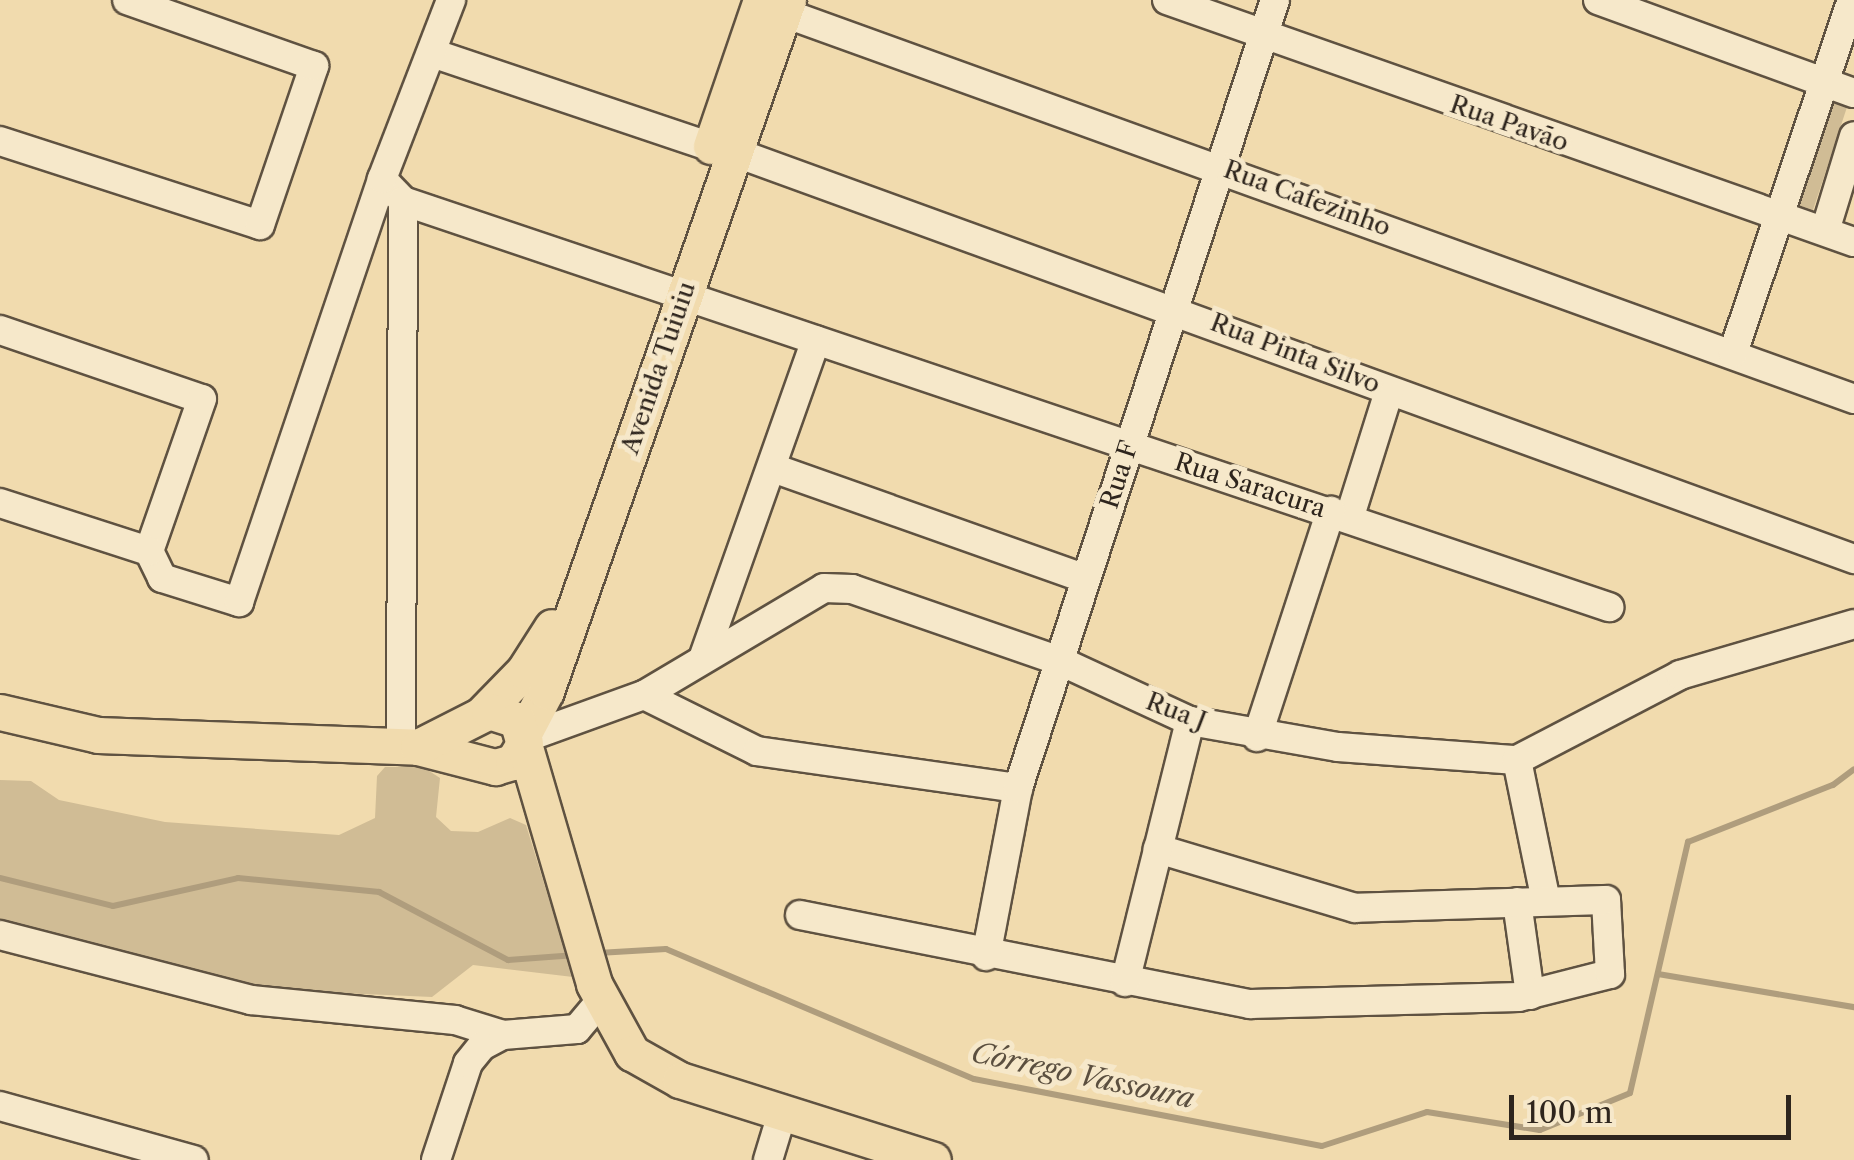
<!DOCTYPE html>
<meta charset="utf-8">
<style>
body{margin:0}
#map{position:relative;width:1854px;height:1160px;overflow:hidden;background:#f1dbae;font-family:"Libre Caslon Text",serif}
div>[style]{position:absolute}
.green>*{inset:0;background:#d0bc95}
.stream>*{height:6px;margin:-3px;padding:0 3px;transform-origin:3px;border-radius:3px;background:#af9d7d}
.roads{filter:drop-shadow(2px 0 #5f5241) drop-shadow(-2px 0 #5f5241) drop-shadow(0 2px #5f5241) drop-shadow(0 -2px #5f5241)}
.minor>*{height:28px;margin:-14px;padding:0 14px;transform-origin:14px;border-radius:14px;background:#f6e8ca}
.major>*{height:35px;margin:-17.5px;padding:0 17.5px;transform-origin:17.5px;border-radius:17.5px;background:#f1dbae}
span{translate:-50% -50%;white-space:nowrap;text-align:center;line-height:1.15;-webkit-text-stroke:10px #f6e8ca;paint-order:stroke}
.street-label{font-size:25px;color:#2e251d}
.water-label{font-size:28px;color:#5b4f3f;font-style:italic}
.scale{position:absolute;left:1509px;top:1095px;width:282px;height:45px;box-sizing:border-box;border:5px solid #2e251d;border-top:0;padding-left:12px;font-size:30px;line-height:35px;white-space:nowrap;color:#2e251d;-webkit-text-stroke:8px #f6e8ca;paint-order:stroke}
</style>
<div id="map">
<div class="green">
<div style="clip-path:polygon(1829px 91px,1850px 98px,1813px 210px,1792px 203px)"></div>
<div style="clip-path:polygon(385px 767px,423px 767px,440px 778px,436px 817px,451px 831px,478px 832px,510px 818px,526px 825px,573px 977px,473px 965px,432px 997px,272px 990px,0 923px,0 780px,31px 781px,59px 800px,165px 822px,339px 835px,375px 818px,377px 776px)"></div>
</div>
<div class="stream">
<div style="left:0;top:878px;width:116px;rotate:13.9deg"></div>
<div style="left:113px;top:906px;width:128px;rotate:-12.6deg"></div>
<div style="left:238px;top:878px;width:142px;rotate:5.7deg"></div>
<div style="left:379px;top:892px;width:146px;rotate:27.8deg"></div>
<div style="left:508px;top:960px;width:68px;rotate:-4.2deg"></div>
<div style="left:598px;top:953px;width:68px;rotate:-3.4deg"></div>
<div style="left:666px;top:949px;width:334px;rotate:22.9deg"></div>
<div style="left:974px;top:1079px;width:354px;rotate:10.9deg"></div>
<div style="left:1322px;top:1146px;width:110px;rotate:-17.9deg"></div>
<div style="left:1427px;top:1112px;width:114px;rotate:9.1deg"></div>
<div style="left:1540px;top:1130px;width:97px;rotate:-22.3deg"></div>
<div style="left:1630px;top:1093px;width:258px;rotate:-77deg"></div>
<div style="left:1688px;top:842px;width:156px;rotate:-21.5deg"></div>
<div style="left:1833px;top:785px;width:26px;rotate:-37deg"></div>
<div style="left:1658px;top:974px;width:199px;rotate:9.6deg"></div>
</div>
<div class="roads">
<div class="minor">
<div style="left:1167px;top:0;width:728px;rotate:19.41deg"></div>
<div style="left:1598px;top:0;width:272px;rotate:20deg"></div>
<div style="left:765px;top:6px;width:1158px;rotate:19.84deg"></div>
<div style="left:432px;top:53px;width:294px;rotate:18.6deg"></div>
<div style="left:0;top:141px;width:273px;rotate:17.9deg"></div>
<div style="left:260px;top:225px;width:168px;rotate:-71.2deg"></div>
<div style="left:314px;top:66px;width:198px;rotate:-160.6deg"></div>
<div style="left:734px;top:152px;width:1192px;rotate:19.97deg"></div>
<div style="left:382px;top:179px;width:30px;rotate:46deg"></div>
<div style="left:403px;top:201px;width:1273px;rotate:18.61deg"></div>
<div style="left:1825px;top:231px;width:99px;rotate:-73deg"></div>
<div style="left:0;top:330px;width:213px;rotate:18.9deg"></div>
<div style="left:202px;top:399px;width:161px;rotate:109.2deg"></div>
<div style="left:149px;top:551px;width:30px;rotate:64deg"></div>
<div style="left:162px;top:578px;width:81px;rotate:17.3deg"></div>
<div style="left:239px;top:602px;width:447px;rotate:-71.3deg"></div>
<div style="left:382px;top:179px;width:192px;rotate:-68.9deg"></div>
<div style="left:1733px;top:353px;width:373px;rotate:-71.4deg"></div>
<div style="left:773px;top:468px;width:332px;rotate:19.5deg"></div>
<div style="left:0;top:503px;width:157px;rotate:17.9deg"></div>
<div style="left:1349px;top:519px;width:134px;rotate:-72.6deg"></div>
<div style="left:704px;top:656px;width:335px;rotate:-70.5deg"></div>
<div style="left:644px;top:695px;width:126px;rotate:26.4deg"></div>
<div style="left:757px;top:751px;width:264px;rotate:8.1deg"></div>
<div style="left:1257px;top:737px;width:238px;rotate:-71.9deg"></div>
<div style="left:525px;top:738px;width:127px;rotate:-19.9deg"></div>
<div style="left:644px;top:695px;width:209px;rotate:-30.7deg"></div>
<div style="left:824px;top:588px;width:28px;rotate:2deg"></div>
<div style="left:852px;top:589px;width:220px;rotate:19.1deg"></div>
<div style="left:1060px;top:661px;width:143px;rotate:24.8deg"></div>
<div style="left:1190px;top:721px;width:150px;rotate:10deg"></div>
<div style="left:1338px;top:747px;width:179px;rotate:4.2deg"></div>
<div style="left:1517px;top:760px;width:184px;rotate:-27.5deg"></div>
<div style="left:1680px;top:675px;width:181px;rotate:-16.3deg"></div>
<div style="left:401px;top:745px;width:544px;rotate:-89.79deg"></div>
<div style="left:1517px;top:760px;width:144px;rotate:78.4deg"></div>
<div style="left:1517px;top:902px;width:94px;rotate:82deg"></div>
<div style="left:800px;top:915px;width:459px;rotate:11.2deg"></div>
<div style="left:1250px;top:1004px;width:269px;rotate:-1.5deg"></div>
<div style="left:1519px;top:997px;width:94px;rotate:-14.2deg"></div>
<div style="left:1610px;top:974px;width:74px;rotate:-93.1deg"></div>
<div style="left:1606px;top:900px;width:251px;rotate:178.2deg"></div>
<div style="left:1355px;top:908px;width:206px;rotate:-163.3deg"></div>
<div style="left:0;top:935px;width:259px;rotate:14.5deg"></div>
<div style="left:251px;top:1000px;width:205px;rotate:5.6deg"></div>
<div style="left:455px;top:1020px;width:50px;rotate:17.4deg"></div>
<div style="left:986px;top:956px;width:171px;rotate:-79.2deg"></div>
<div style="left:1018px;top:788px;width:829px;rotate:-71.94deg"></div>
<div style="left:1125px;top:982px;width:269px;rotate:-76deg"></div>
<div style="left:0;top:1106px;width:201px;rotate:15.6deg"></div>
<div style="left:436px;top:1160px;width:102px;rotate:-71.7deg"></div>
<div style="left:468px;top:1063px;width:22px;rotate:-51deg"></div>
<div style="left:482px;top:1046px;width:24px;rotate:-28deg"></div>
<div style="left:503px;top:1035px;width:74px;rotate:-4.6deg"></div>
<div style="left:577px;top:1029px;width:38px;rotate:-50deg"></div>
<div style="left:768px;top:1160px;width:48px;rotate:-73.1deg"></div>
</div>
<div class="major">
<div style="left:711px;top:146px;width:154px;rotate:-71.1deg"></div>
<div style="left:0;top:712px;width:101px;rotate:13.2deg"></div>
<div style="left:98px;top:735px;width:320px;rotate:2.1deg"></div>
<div style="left:418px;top:747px;width:80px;rotate:14.6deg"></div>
<div style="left:495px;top:767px;width:19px;rotate:-16deg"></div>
<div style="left:513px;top:762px;width:23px;rotate:-59deg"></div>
<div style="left:482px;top:714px;width:60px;rotate:-45.7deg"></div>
<div style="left:524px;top:671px;width:52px;rotate:-57.5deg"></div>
<div style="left:524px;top:733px;width:47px;rotate:-62.4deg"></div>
<div style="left:546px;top:691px;width:732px;rotate:-70.7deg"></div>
<div style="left:418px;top:747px;width:80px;rotate:-26.9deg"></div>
<div style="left:489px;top:711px;width:29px;rotate:18deg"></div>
<div style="left:517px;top:720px;width:275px;rotate:73.7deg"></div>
<div style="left:594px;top:984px;width:79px;rotate:61.2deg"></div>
<div style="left:632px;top:1053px;width:55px;rotate:29.4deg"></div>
<div style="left:680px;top:1080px;width:265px;rotate:17.5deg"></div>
</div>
</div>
<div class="street-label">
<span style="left:1509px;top:124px;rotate:19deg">Rua Pavão</span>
<span style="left:1307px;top:199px;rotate:20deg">Rua Cafezinho</span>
<span style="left:1295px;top:354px;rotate:21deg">Rua Pinta Silvo</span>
<span style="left:659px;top:368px;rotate:-71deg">Avenida Tuiuiu</span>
<span style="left:1120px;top:475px;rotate:-72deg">Rua F</span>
<span style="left:1250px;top:486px;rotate:18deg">Rua Saracura</span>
<span style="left:1176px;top:712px;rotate:21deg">Rua J</span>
</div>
<div class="water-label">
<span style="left:1083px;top:1075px;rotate:12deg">Córrego Vassoura</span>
</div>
<div class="scale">100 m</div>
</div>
